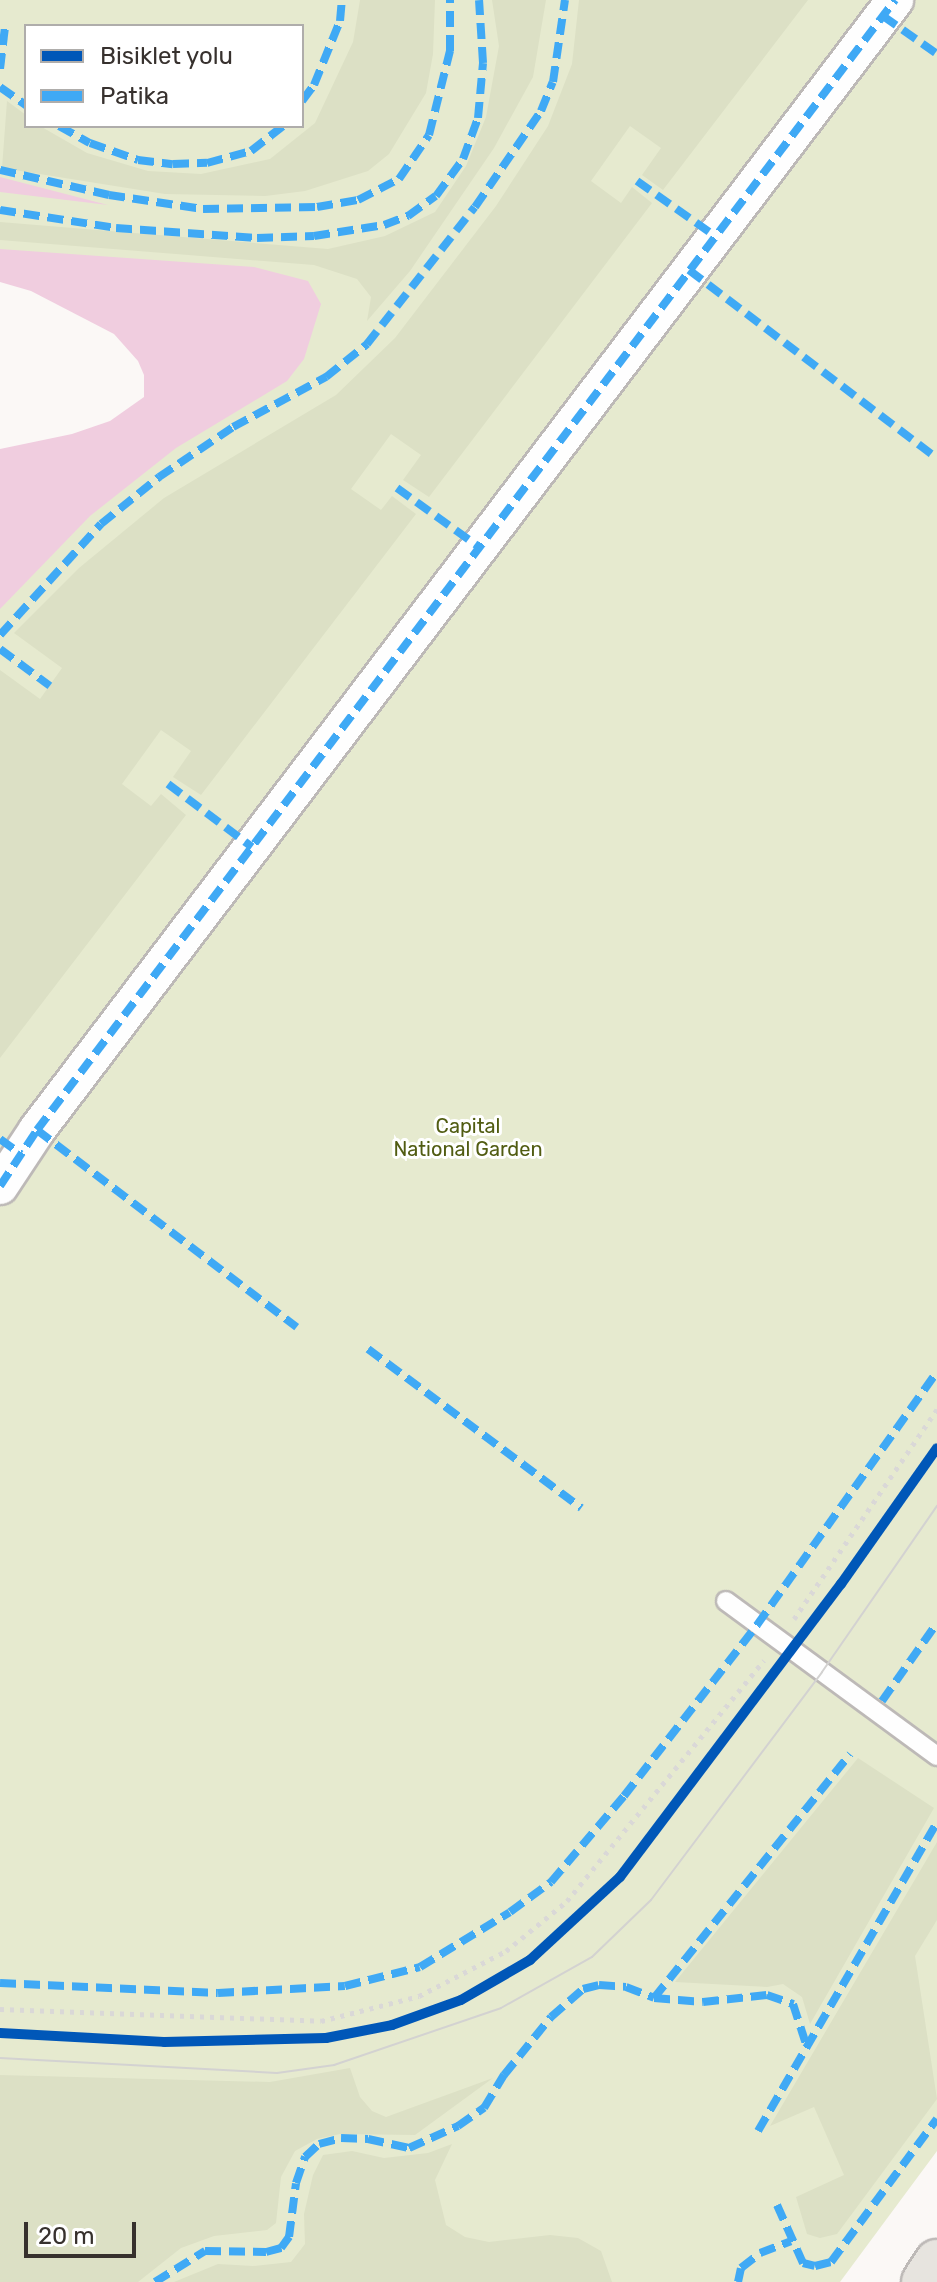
<!DOCTYPE html>
<style>
body{margin:0}
#map{position:relative;width:937px;height:2282px;overflow:hidden;background:#fbf8f6;font-family:Rubik,sans-serif}
div>[style]{position:absolute}
.green>*{inset:0;background:#e6eacf}
.forest>*{inset:0;background:#dce0c5}
.water>*{inset:0;background:#f0cddf}
.pier>*{inset:0;background:#fbf8f6}
.path>*{height:5px;margin-top:-2.5px;transform-origin:0;background:repeating-linear-gradient(90deg,#dad8d7 0 4px,transparent 0 10px)}
.roads{filter:drop-shadow(2px 0 #bdb9b7) drop-shadow(-2px 0 #bdb9b7) drop-shadow(0 2px #bdb9b7) drop-shadow(0 -2px #bdb9b7)}
.lane>*{height:18px;margin:-9px;padding:0 9px;transform-origin:9px;border-radius:9px;background:#fefefe}
.street>*{height:36px;margin:-18px;padding:0 18px;transform-origin:18px;border-radius:18px;background:#fefefe}
.primary>*{height:44px;margin:-22px;padding:0 22px;transform-origin:22px;border-radius:22px;background:#e7e4df}
.tram>*{height:2px;margin:-1px;padding:0 1px;transform-origin:1px;border-radius:1px;background:#d3d2d1}
.quiet>*{height:8px;margin-top:-4px;transform-origin:0;background:repeating-linear-gradient(90deg,#3fa9f5 0 16px,transparent 0 24px)}
.cycleway>*{height:10px;margin:-5px;padding:0 5px;transform-origin:5px;border-radius:5px;background:#0057b8}
span{translate:-50% -50%;white-space:nowrap;text-align:center;line-height:1.15;-webkit-text-stroke:6px #fff;paint-order:stroke}
.park-label{font-size:20px;color:#515c12}
.legend{position:absolute;left:24px;top:24px;width:280px;height:104px;box-sizing:border-box;background:#fff;border:2px solid #afadab;margin:0;padding:10px 14px;list-style:none;font-size:24px;color:#37312e}
.legend li{display:flex;align-items:center;gap:16px;height:40px}
.legend b{width:40px;border:2px solid #afadab}
.scale{position:absolute;left:24px;top:2222px;width:112px;height:36px;box-sizing:border-box;border:4px solid #37312e;border-top:0;padding-left:10px;font-size:24px;line-height:28px;white-space:nowrap;color:#37312e;-webkit-text-stroke:6px #fff;paint-order:stroke}
</style>
<div id="map">
<div class="green">
<div style="clip-path:polygon(evenodd,0 0,937px 0,937px 2151px,840px 2282px,0 2282px,0 0,26px 26px,302px 26px,302px 126px,26px 126px,26px 26px)"></div>
</div>
<div class="forest">
<div style="clip-path:polygon(360px 0,435px 0,433px 54px,426px 93px,389px 154px,368px 171px,305px 191px,265px 196px,165px 194px,2px 168px,7px 101px,26px 115px,26px 126px,40px 126px,87px 153px,148px 171px,201px 174px,270px 159px,315px 123px,353px 42px)"></div>
<div style="clip-path:polygon(492px 0,546px 0,533px 77px,494px 148px,410px 271px,367px 321px,371px 297px,357px 279px,314px 265px,0 240px,0 222px,328px 249px,385px 236px,435px 212px,466px 166px,486px 117px,499px 46px)"></div>
<div style="clip-path:polygon(579px 0,808px 0,663px 190px,642px 175px,661px 148px,630px 126px,591px 181px,621px 203px,632px 187px,652px 203px,429px 497px,403px 480px,421px 455px,391px 434px,351px 489px,381px 510px,392px 496px,416px 514px,201px 795px,173px 777px,191px 751px,161px 730px,122px 784px,151px 806px,161px 794px,186px 815px,0 1058px,0 670px,40px 699px,62px 668px,14px 633px,79px 568px,164px 498px,336px 395px,395px 338px,496px 206px,548px 126px,572px 64px)"></div>
<div style="clip-path:polygon(858px 1758px,934px 1808px,810px 2024px,802px 1997px,783px 1984px,767px 1987px,675px 1982px)"></div>
<div style="clip-path:polygon(937px 1842px,937px 1920px,915px 1956px,937px 2099px,837px 2234px,820px 2238px,807px 2234px,796px 2197px,844px 2175px,814px 2107px,770px 2126px)"></div>
<div style="clip-path:polygon(350px 2068px,360px 2097px,372px 2111px,386px 2117px,493px 2078px,415px 2135px,340px 2134px,317px 2139px,295px 2151px,281px 2177px,276px 2223px,267px 2230px,214px 2236px,181px 2248px,138px 2282px,0 2282px,0 2075px,270px 2082px)"></div>
<div style="clip-path:polygon(452px 2144px,435px 2180px,446px 2225px,465px 2237px,489px 2242px,550px 2235px,578px 2238px,601px 2251px,612px 2282px,174px 2282px,218px 2264px,253px 2266px,291px 2262px,305px 2244px,304px 2214px,313px 2175px,323px 2155px,352px 2151px,384px 2158px,428px 2153px)"></div>
</div>
<div class="water">
<div style="clip-path:polygon(0 177px,108px 205px,0 192px)"></div>
<div style="clip-path:polygon(0 249px,254px 267px,308px 281px,321px 304px,304px 359px,287px 381px,176px 448px,90px 516px,0 609px)"></div>
</div>
<div class="pier">
<div style="clip-path:polygon(0 282px,31px 291px,114px 334px,138px 361px,144px 375px,144px 397px,110px 421px,72px 434px,0 449px)"></div>
</div>
<div class="path">
<div style="left:794px;top:1619px;width:254px;rotate:-55.7deg"></div>
<div style="left:0;top:2009px;width:321px;rotate:2.1deg"></div>
<div style="left:321px;top:2021px;width:101px;rotate:-14.3deg"></div>
<div style="left:419px;top:1996px;width:98px;rotate:-27.3deg"></div>
<div style="left:506px;top:1951px;width:79px;rotate:-39.3deg"></div>
<div style="left:567px;top:1901px;width:311px;rotate:-50.7deg"></div>
</div>
<div class="roads">
<div class="lane">
<div style="left:726px;top:1601px;width:262px;rotate:36.3deg"></div>
</div>
<div class="street">
<div style="left:0;top:1186px;width:67px;rotate:-56.5deg"></div>
<div style="left:37px;top:1130px;width:1419px;rotate:-52.79deg"></div>
</div>
<div class="primary">
<div style="left:924px;top:2282px;width:24px;rotate:-57deg"></div>
</div>
</div>
<div class="tram">
<div style="left:0;top:2058px;width:277px;rotate:3.1deg"></div>
<div style="left:277px;top:2073px;width:58px;rotate:-8deg"></div>
<div style="left:334px;top:2065px;width:176px;rotate:-18.8deg"></div>
<div style="left:501px;top:2008px;width:104px;rotate:-29.3deg"></div>
<div style="left:592px;top:1957px;width:82px;rotate:-44deg"></div>
<div style="left:651px;top:1900px;width:285px;rotate:-53.1deg"></div>
<div style="left:822px;top:1672px;width:202px;rotate:-55.3deg"></div>
</div>
<div class="quiet">
<div style="left:883px;top:16px;width:66px;rotate:35.1deg"></div>
<div style="left:0;top:69px;width:42px;rotate:-83.2deg"></div>
<div style="left:0;top:87px;width:32px;rotate:35deg"></div>
<div style="left:302px;top:101px;width:20px;rotate:-53deg"></div>
<div style="left:314px;top:85px;width:69px;rotate:-67.9deg"></div>
<div style="left:340px;top:21px;width:21px;rotate:-85deg"></div>
<div style="left:59px;top:126px;width:35px;rotate:29deg"></div>
<div style="left:90px;top:143px;width:51px;rotate:19.5deg"></div>
<div style="left:138px;top:160px;width:35px;rotate:7deg"></div>
<div style="left:173px;top:164px;width:34px;rotate:-2deg"></div>
<div style="left:207px;top:163px;width:46px;rotate:-15.3deg"></div>
<div style="left:251px;top:151px;width:41px;rotate:-38deg"></div>
<div style="left:0;top:170px;width:112px;rotate:12.9deg"></div>
<div style="left:109px;top:195px;width:95px;rotate:8.5deg"></div>
<div style="left:203px;top:209px;width:114px;rotate:-1deg"></div>
<div style="left:317px;top:207px;width:42px;rotate:-9.7deg"></div>
<div style="left:358px;top:200px;width:46px;rotate:-27.1deg"></div>
<div style="left:399px;top:179px;width:53px;rotate:-55.7deg"></div>
<div style="left:429px;top:135px;width:87px;rotate:-76deg"></div>
<div style="left:450px;top:51px;width:51px;rotate:-90deg"></div>
<div style="left:637px;top:181px;width:95px;rotate:35.2deg"></div>
<div style="left:0;top:210px;width:117px;rotate:8.8deg"></div>
<div style="left:116px;top:228px;width:141px;rotate:4.1deg"></div>
<div style="left:257px;top:238px;width:57px;rotate:-2deg"></div>
<div style="left:314px;top:236px;width:71px;rotate:-8.9deg"></div>
<div style="left:384px;top:225px;width:26px;rotate:-21deg"></div>
<div style="left:408px;top:216px;width:34px;rotate:-36deg"></div>
<div style="left:436px;top:196px;width:46px;rotate:-53.9deg"></div>
<div style="left:463px;top:159px;width:44px;rotate:-69.9deg"></div>
<div style="left:478px;top:118px;width:55px;rotate:-84.8deg"></div>
<div style="left:483px;top:63px;width:63px;rotate:-93.6deg"></div>
<div style="left:689px;top:270px;width:311px;rotate:37.2deg"></div>
<div style="left:397px;top:488px;width:101px;rotate:35.7deg"></div>
<div style="left:0;top:635px;width:150px;rotate:-47.7deg"></div>
<div style="left:101px;top:524px;width:75px;rotate:-39deg"></div>
<div style="left:159px;top:477px;width:89px;rotate:-34deg"></div>
<div style="left:233px;top:427px;width:106px;rotate:-28.3deg"></div>
<div style="left:326px;top:377px;width:53px;rotate:-38.8deg"></div>
<div style="left:367px;top:344px;width:174px;rotate:-51.8deg"></div>
<div style="left:475px;top:207px;width:116px;rotate:-55.5deg"></div>
<div style="left:541px;top:111px;width:31px;rotate:-68deg"></div>
<div style="left:553px;top:82px;width:83px;rotate:-81.7deg"></div>
<div style="left:0;top:649px;width:62px;rotate:36.5deg"></div>
<div style="left:168px;top:784px;width:105px;rotate:36.9deg"></div>
<div style="left:37px;top:1130px;width:326px;rotate:37.2deg"></div>
<div style="left:0;top:1139px;width:26px;rotate:36deg"></div>
<div style="left:0;top:1186px;width:67px;rotate:-56.5deg"></div>
<div style="left:37px;top:1130px;width:1419px;rotate:-52.79deg"></div>
<div style="left:368px;top:1349px;width:266px;rotate:36.7deg"></div>
<div style="left:882px;top:1701px;width:95px;rotate:-54.8deg"></div>
<div style="left:0;top:1983px;width:218px;rotate:2.6deg"></div>
<div style="left:218px;top:1993px;width:127px;rotate:-3.2deg"></div>
<div style="left:345px;top:1986px;width:77px;rotate:-14.2deg"></div>
<div style="left:420px;top:1967px;width:105px;rotate:-31.4deg"></div>
<div style="left:510px;top:1912px;width:51px;rotate:-36.2deg"></div>
<div style="left:551px;top:1882px;width:113px;rotate:-49.7deg"></div>
<div style="left:624px;top:1796px;width:217px;rotate:-52.1deg"></div>
<div style="left:757px;top:1625px;width:310px;rotate:-54.6deg"></div>
<div style="left:654px;top:1998px;width:313px;rotate:-51.2deg"></div>
<div style="left:758px;top:2131px;width:357px;rotate:-59.9deg"></div>
<div style="left:777px;top:2205px;width:64px;rotate:65.9deg"></div>
<div style="left:803px;top:2263px;width:12px;rotate:14deg"></div>
<div style="left:815px;top:2266px;width:16px;rotate:-14deg"></div>
<div style="left:831px;top:2262px;width:178px;rotate:-53.5deg"></div>
<div style="left:155px;top:2282px;width:59px;rotate:-31.8deg"></div>
<div style="left:205px;top:2251px;width:61px;rotate:0.9deg"></div>
<div style="left:266px;top:2252px;width:16px;rotate:-15deg"></div>
<div style="left:281px;top:2248px;width:14px;rotate:-54deg"></div>
<div style="left:289px;top:2237px;width:54px;rotate:-82.6deg"></div>
<div style="left:296px;top:2183px;width:28px;rotate:-71deg"></div>
<div style="left:305px;top:2157px;width:19px;rotate:-43deg"></div>
<div style="left:319px;top:2144px;width:23px;rotate:-15deg"></div>
<div style="left:341px;top:2138px;width:27px;rotate:2deg"></div>
<div style="left:368px;top:2139px;width:42px;rotate:12.4deg"></div>
<div style="left:409px;top:2148px;width:54px;rotate:-24.2deg"></div>
<div style="left:458px;top:2126px;width:32px;rotate:-35deg"></div>
<div style="left:484px;top:2108px;width:39px;rotate:-59deg"></div>
<div style="left:504px;top:2075px;width:75px;rotate:-51deg"></div>
<div style="left:551px;top:2017px;width:43px;rotate:-41.2deg"></div>
<div style="left:583px;top:1989px;width:16px;rotate:-14deg"></div>
<div style="left:599px;top:1985px;width:27px;rotate:4deg"></div>
<div style="left:626px;top:1987px;width:30px;rotate:21deg"></div>
<div style="left:654px;top:1998px;width:49px;rotate:4.7deg"></div>
<div style="left:703px;top:2002px;width:64px;rotate:-6.2deg"></div>
<div style="left:767px;top:1995px;width:28px;rotate:19deg"></div>
<div style="left:793px;top:2004px;width:42px;rotate:72deg"></div>
<div style="left:738px;top:2282px;width:14px;rotate:-78deg"></div>
<div style="left:741px;top:2268px;width:24px;rotate:-38deg"></div>
<div style="left:760px;top:2253px;width:33px;rotate:-21deg"></div>
</div>
<div class="cycleway">
<div style="left:0;top:2033px;width:164px;rotate:3.1deg"></div>
<div style="left:164px;top:2042px;width:162px;rotate:-1.4deg"></div>
<div style="left:326px;top:2038px;width:67px;rotate:-11.1deg"></div>
<div style="left:392px;top:2025px;width:73px;rotate:-19.9deg"></div>
<div style="left:461px;top:2000px;width:80px;rotate:-30.1deg"></div>
<div style="left:530px;top:1960px;width:122px;rotate:-42.7deg"></div>
<div style="left:620px;top:1877px;width:367px;rotate:-53deg"></div>
<div style="left:841px;top:1584px;width:166px;rotate:-54.8deg"></div>
</div>
<div class="park-label">
<span style="left:468px;top:1138px">Capital<br>National Garden</span>
</div>
<ul class="legend">
<li><b style="height:10px;background:#0057b8"></b>Bisiklet yolu</li>
<li><b style="height:10px;background:#3fa9f5"></b>Patika</li>
</ul>
<div class="scale">20 m</div>
</div>
